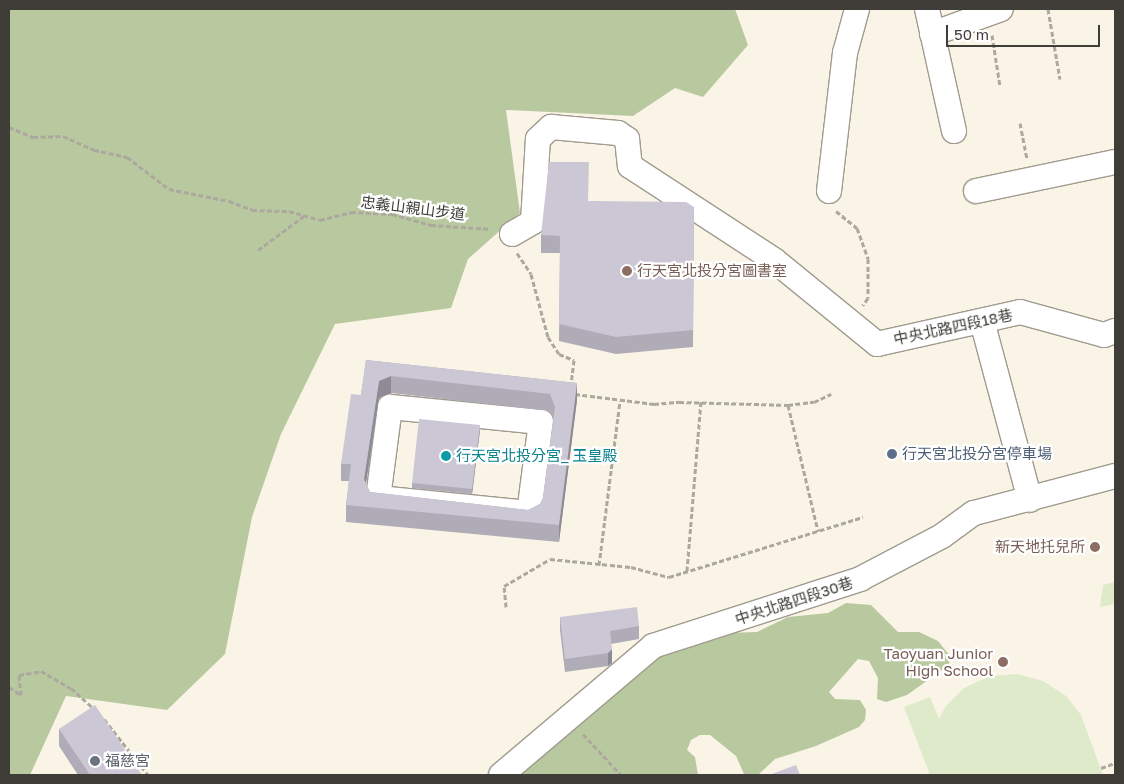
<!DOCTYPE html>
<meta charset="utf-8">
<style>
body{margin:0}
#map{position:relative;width:1124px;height:784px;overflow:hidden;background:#faf4e6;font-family:"Golos Text","Noto Sans TC",sans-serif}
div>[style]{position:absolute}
.green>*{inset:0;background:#deeaca}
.forest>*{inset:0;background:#b9c99f}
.path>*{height:3px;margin-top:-1.5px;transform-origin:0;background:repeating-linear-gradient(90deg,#aca89d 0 5px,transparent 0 7.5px)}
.roads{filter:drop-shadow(1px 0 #a09b8e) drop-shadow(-1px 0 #a09b8e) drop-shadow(0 1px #a09b8e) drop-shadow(0 -1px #a09b8e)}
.minor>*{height:24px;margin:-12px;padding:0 12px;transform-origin:12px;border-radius:12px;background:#fff}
.wall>*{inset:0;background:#afabb7}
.shaded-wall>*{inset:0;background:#8e8b95}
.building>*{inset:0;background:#cbc7d5}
.dots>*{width:14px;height:14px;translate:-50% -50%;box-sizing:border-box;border:2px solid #fff;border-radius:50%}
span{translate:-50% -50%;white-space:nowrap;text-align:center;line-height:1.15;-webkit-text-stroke:4.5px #fff;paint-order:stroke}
.street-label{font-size:15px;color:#3f3d37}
.education-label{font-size:15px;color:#785e54}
.left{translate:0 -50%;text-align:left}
.right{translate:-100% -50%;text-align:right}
.service-label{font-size:15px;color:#4e5e75}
.culture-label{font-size:15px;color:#0d838f}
.worship-label{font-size:15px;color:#5b616d}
.frame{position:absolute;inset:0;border:10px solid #3f3d37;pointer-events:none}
.scale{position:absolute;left:946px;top:25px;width:154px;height:22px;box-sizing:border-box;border:2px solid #3f3d37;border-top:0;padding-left:6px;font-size:15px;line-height:18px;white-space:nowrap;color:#3f3d37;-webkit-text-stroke:4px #fff;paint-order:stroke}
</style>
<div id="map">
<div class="green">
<div style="clip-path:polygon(1115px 582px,1115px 604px,1100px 607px,1103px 585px)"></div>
<div style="clip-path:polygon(1017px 674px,1043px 681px,1066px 696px,1081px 715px,1103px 775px,930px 775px,904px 707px,930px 697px,939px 719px,946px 706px,964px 688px,990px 676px)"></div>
</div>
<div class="forest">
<div style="clip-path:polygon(9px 9px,735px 9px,748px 45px,703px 97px,675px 88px,633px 116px,506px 110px,520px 213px,468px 259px,451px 308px,335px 324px,281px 434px,252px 517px,225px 654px,167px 710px,66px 696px,30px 775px,9px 775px)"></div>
<div style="clip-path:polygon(846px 603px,871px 605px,898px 632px,919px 632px,938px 641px,950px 656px,949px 665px,907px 695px,886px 702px,877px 699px,878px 678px,869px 661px,858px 659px,829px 692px,835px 699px,860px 700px,866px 710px,865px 720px,859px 727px,816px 746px,775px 759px,758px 775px,744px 774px,736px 756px,710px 735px,700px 735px,691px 740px,687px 750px,695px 757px,698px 775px,519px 775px,531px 766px,532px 756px,657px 655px,726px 633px,757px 632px,788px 617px,828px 613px)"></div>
</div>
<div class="path">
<div style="left:1048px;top:9px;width:71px;rotate:80.3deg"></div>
<div style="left:992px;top:35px;width:52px;rotate:81.1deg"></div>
<div style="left:1020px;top:123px;width:37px;rotate:79deg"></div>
<div style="left:9px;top:127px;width:26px;rotate:23deg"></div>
<div style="left:33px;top:137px;width:30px;rotate:-2deg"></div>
<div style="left:63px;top:136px;width:34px;rotate:24deg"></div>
<div style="left:94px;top:150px;width:34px;rotate:12deg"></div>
<div style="left:127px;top:157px;width:53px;rotate:37.3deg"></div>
<div style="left:169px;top:189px;width:61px;rotate:11.3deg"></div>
<div style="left:229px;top:201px;width:25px;rotate:21deg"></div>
<div style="left:252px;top:210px;width:37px;rotate:2deg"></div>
<div style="left:289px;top:211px;width:32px;rotate:16deg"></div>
<div style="left:320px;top:220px;width:32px;rotate:-14deg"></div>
<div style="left:351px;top:212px;width:41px;rotate:2.8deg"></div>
<div style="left:392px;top:214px;width:41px;rotate:15.8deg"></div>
<div style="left:431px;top:225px;width:60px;rotate:3.8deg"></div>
<div style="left:836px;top:211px;width:27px;rotate:39deg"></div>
<div style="left:857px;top:228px;width:33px;rotate:70deg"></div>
<div style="left:868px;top:259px;width:39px;rotate:90deg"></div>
<div style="left:868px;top:298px;width:9px;rotate:126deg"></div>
<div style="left:258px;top:250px;width:57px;rotate:-36.5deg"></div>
<div style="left:517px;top:253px;width:25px;rotate:56deg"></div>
<div style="left:531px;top:274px;width:65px;rotate:74.9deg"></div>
<div style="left:548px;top:337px;width:20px;rotate:57deg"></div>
<div style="left:559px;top:354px;width:16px;rotate:22deg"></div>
<div style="left:574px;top:360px;width:25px;rotate:97deg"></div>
<div style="left:575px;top:394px;width:80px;rotate:7.2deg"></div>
<div style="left:654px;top:404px;width:25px;rotate:-5deg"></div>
<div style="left:679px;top:402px;width:109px;rotate:1.6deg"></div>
<div style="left:788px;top:405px;width:26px;rotate:-7deg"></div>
<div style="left:814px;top:402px;width:19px;rotate:-25deg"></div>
<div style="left:788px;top:405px;width:130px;rotate:76.6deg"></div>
<div style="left:599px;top:565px;width:165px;rotate:-82.7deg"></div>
<div style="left:687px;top:571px;width:170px;rotate:-85.3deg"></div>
<div style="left:506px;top:607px;width:21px;rotate:-95deg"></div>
<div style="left:504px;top:586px;width:53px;rotate:-30.4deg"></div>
<div style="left:550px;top:559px;width:81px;rotate:5.6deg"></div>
<div style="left:631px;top:567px;width:39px;rotate:15deg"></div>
<div style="left:669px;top:577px;width:203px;rotate:-17.2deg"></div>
<div style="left:9px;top:687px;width:14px;rotate:34deg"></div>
<div style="left:21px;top:695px;width:20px;rotate:-96deg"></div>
<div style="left:19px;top:675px;width:22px;rotate:-10deg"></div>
<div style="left:41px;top:671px;width:34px;rotate:30deg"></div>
<div style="left:71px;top:688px;width:31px;rotate:42deg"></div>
<div style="left:104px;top:719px;width:71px;rotate:51.8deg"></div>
<div style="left:583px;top:734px;width:56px;rotate:47.2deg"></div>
<div style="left:1101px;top:768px;width:15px;rotate:-20deg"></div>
</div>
<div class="roads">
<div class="minor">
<div style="left:927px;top:9px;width:125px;rotate:77.5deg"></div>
<div style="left:932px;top:34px;width:73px;rotate:-19.9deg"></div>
<div style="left:829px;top:191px;width:139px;rotate:-83.4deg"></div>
<div style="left:845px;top:53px;width:46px;rotate:-74.7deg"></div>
<div style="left:976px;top:191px;width:142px;rotate:-11.8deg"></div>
<div style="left:512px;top:234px;width:24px;rotate:-30deg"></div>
<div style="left:533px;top:222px;width:83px;rotate:-86.6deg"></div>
<div style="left:538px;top:139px;width:18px;rotate:-43deg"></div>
<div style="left:551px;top:127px;width:67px;rotate:5.1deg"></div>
<div style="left:618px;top:133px;width:11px;rotate:34deg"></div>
<div style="left:627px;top:139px;width:27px;rotate:84deg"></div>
<div style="left:630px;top:166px;width:172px;rotate:33.1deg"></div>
<div style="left:774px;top:260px;width:133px;rotate:39.2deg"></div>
<div style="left:877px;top:344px;width:147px;rotate:-12.6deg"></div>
<div style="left:1020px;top:312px;width:87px;rotate:15.3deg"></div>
<div style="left:1104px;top:335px;width:12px;rotate:-20deg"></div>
<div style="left:982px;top:321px;width:185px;rotate:75deg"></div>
<div style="left:390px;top:407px;width:152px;rotate:5.7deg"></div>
<div style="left:541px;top:422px;width:92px;rotate:97.5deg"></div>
<div style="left:529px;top:513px;width:152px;rotate:-174.3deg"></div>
<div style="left:378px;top:498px;width:92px;rotate:-82.5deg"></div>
<div style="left:501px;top:775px;width:199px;rotate:-40.3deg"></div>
<div style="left:653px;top:646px;width:218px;rotate:-17.9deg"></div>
<div style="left:860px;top:579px;width:93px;rotate:-27.7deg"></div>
<div style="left:942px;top:536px;width:39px;rotate:-36deg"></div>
<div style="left:974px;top:513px;width:146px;rotate:-14.7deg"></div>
</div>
</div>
<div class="wall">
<div style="clip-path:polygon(588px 201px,694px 207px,693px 347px,616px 354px,559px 341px,560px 253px,541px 253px,541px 235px)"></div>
<div style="clip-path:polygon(evenodd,366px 360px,577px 383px,577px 400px,559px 542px,346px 522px,346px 505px,349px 481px,341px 481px,341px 464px,361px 395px,366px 360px,391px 393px,550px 411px,553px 420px,543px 498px,540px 504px,528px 510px,370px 492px,366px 484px,379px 398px,391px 393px)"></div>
<div style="clip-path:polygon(480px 430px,472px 494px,412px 488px,412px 483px)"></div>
<div style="clip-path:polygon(560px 617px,639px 626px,639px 639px,611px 644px,612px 663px,608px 666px,565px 672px,560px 630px)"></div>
<div style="clip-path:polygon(59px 729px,142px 775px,78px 775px,59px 746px)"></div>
</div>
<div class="shaded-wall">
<div style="clip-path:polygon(391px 376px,391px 393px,379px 398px,364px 496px,364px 479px,379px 381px)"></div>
<div style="clip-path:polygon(577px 383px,577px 400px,559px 542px,559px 525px)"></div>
<div style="clip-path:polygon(480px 425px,480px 430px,472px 494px,472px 489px)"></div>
<div style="clip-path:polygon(612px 649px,612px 663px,608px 666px,608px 653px)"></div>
</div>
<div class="building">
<div style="clip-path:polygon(549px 162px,589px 162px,588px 201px,686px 202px,694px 207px,693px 330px,616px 337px,559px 324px,560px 236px,541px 235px)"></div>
<div style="clip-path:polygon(evenodd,366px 360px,577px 383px,559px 525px,346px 505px,351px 464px,341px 464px,351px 394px,361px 395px,366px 360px,391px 376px,550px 394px,555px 407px,543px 498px,540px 504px,528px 510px,370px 492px,364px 479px,379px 381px,391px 376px)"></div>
<div style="clip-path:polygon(419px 419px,480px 425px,472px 489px,412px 483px)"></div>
<div style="clip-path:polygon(637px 607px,639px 626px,610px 631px,612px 649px,608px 653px,565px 659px,560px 617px)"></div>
<div style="clip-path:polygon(95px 705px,142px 775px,90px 775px,59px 729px)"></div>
<div style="clip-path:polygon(796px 765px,800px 775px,769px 775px)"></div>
</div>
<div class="dots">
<div style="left:627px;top:271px;background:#8d6e63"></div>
<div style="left:892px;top:454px;background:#5c6f8a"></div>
<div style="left:446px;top:456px;background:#0f9aa8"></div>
<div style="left:1095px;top:547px;background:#8d6e63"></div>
<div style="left:1003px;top:662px;background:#8d6e63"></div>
<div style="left:95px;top:761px;background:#6b7280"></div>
</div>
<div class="street-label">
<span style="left:413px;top:208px;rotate:7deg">忠義山親山步道</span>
<span style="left:953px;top:327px;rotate:-12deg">中央北路四段18巷</span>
<span style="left:794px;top:601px;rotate:-18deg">中央北路四段30巷</span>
</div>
<div class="education-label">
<span class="left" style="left:637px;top:271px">行天宮北投分宮圖書室</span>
<span class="right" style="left:1085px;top:547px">新天地托兒所</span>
<span class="right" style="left:993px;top:662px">Taoyuan Junior<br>High School</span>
</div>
<div class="service-label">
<span class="left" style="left:902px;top:454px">行天宮北投分宮停車場</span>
</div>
<div class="culture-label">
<span class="left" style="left:456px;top:456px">行天宮北投分宮_ 玉皇殿</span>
</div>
<div class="worship-label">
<span class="left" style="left:105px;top:761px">福慈宮</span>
</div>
<div class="frame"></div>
<div class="scale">50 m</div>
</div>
